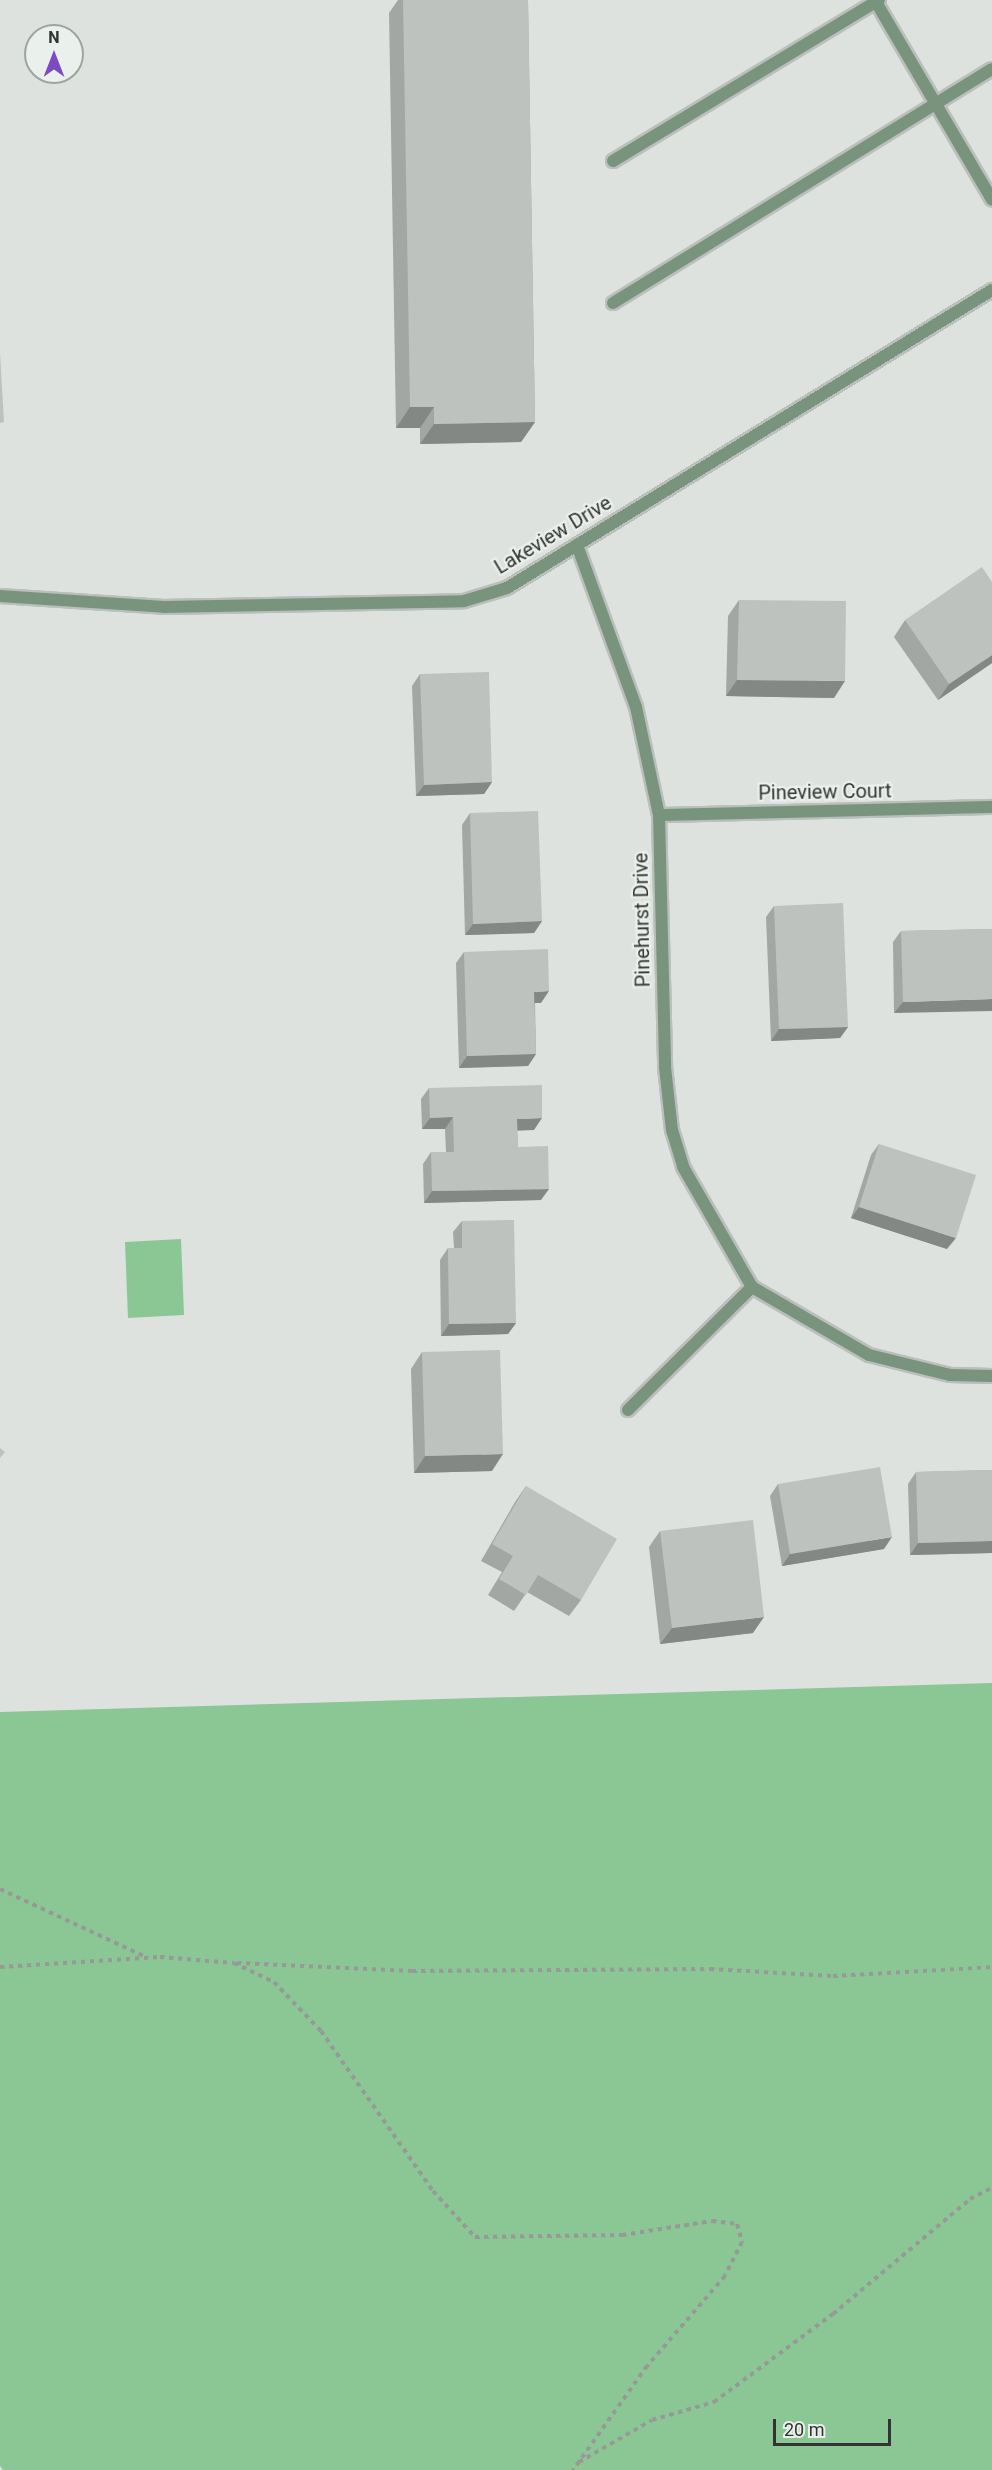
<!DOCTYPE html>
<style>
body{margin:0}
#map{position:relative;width:992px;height:2470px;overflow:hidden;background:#dde2de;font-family:Roboto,sans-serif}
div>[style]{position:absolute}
.green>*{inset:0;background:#8bc695}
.path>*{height:4px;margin-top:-2px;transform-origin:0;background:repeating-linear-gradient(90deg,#969997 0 4.5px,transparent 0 9px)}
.roads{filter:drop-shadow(2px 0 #bbbfbc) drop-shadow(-2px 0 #bbbfbc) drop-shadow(0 2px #bbbfbc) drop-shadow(0 -2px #bbbfbc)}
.lane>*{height:12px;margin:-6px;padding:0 6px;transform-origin:6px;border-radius:6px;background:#79947d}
.street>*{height:12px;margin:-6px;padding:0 6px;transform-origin:6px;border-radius:6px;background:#79947d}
.wall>*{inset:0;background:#a3a7a3}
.shaded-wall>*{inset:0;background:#848885}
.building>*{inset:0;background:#bdc2be}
span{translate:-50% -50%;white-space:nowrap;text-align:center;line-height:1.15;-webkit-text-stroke:4.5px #eaf0eb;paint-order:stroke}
.street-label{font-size:20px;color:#323332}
.north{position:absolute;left:24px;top:24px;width:60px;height:60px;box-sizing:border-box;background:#eaf0eb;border:2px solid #a0a4a1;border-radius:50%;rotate:0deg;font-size:16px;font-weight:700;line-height:24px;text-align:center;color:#323332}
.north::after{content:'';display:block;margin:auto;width:21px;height:27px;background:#7c4bc2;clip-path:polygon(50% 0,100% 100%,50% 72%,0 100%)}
.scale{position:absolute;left:773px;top:2419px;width:118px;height:27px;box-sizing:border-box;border:3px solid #323332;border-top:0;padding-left:8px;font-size:18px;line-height:21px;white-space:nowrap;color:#323332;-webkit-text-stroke:4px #eaf0eb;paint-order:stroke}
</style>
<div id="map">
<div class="green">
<div style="clip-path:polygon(181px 1239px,184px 1315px,128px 1318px,125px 1242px)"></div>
<div style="clip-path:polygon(992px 1683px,992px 2470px,3px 2470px,0 2466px,0 1712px)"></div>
</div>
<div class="path">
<div style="left:0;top:1889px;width:163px;rotate:25deg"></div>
<div style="left:237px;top:1963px;width:175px;rotate:2.6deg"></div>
<div style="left:412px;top:1971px;width:298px;rotate:-0.4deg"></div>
<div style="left:710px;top:1969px;width:123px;rotate:3.3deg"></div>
<div style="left:833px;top:1976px;width:159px;rotate:-3.2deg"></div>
<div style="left:0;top:1967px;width:160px;rotate:-3.6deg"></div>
<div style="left:160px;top:1957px;width:74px;rotate:4.6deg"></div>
<div style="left:234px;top:1963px;width:44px;rotate:25.4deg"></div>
<div style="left:274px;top:1982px;width:68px;rotate:46.2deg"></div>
<div style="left:321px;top:2031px;width:195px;rotate:55deg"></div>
<div style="left:433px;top:2191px;width:62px;rotate:47.6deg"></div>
<div style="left:475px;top:2237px;width:147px;rotate:-0.8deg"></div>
<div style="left:622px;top:2235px;width:91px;rotate:-8.8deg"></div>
<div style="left:712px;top:2221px;width:25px;rotate:7deg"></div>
<div style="left:737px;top:2224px;width:19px;rotate:74deg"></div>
<div style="left:742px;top:2242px;width:38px;rotate:117deg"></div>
<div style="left:725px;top:2276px;width:119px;rotate:130.9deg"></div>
<div style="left:647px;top:2366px;width:128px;rotate:125.4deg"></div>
<div style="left:579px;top:2462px;width:84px;rotate:-29.9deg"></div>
<div style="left:652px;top:2420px;width:65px;rotate:-16.2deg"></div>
<div style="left:714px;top:2402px;width:148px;rotate:-36.5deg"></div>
<div style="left:833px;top:2314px;width:179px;rotate:-40deg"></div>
<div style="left:970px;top:2199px;width:25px;rotate:-27deg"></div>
</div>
<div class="roads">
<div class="lane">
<div style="left:876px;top:2px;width:229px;rotate:59.6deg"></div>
<div style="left:613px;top:161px;width:311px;rotate:-31.2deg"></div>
<div style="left:613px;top:303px;width:445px;rotate:-31.7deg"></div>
</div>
<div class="street">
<div style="left:577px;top:545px;width:172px;rotate:70deg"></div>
<div style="left:636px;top:707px;width:110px;rotate:78deg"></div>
<div style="left:659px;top:815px;width:252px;rotate:88.6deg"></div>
<div style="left:665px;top:1067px;width:63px;rotate:83.7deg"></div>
<div style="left:672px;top:1130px;width:39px;rotate:73deg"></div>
<div style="left:683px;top:1167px;width:138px;rotate:60.1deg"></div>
<div style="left:752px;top:1287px;width:135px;rotate:30.2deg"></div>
<div style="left:869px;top:1355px;width:83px;rotate:13.9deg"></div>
<div style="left:950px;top:1375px;width:42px;rotate:1.4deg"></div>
<div style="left:0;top:596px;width:164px;rotate:3.8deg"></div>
<div style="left:164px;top:607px;width:300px;rotate:-1.1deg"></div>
<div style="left:464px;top:601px;width:45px;rotate:-16.8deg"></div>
<div style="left:507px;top:588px;width:569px;rotate:-31.57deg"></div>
<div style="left:659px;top:815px;width:333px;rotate:-1.4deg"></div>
<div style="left:628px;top:1410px;width:175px;rotate:-44.8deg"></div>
</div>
</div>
<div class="wall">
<div style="clip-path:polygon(398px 0,528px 0,535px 422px,521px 442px,420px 444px,420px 428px,396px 428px,389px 13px)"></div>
<div style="clip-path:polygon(739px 600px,834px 698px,726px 696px,728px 616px)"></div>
<div style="clip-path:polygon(905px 620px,992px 663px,938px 700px,894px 637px)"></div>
<div style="clip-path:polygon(420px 674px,492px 782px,484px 794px,416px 796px,412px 686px)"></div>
<div style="clip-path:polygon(470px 813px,542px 921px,534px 933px,465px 935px,462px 825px)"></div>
<div style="clip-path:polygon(774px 906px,848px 1027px,840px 1038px,771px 1041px,766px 917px)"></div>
<div style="clip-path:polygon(992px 929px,894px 1013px,893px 942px,901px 931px)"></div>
<div style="clip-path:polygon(464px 952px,541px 1003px,535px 1003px,536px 1054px,528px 1066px,459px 1068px,456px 963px)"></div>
<div style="clip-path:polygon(429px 1088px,534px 1130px,517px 1130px,518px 1147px,541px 1200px,424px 1203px,423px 1164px,431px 1152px,446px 1152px,445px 1129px,422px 1129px,421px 1099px)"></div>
<div style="clip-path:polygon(879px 1144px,947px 1249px,851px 1218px,871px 1155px)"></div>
<div style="clip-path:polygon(462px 1221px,516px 1323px,508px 1334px,441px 1336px,440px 1260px,448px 1248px,454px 1248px,453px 1232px)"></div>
<div style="clip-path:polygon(422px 1352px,492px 1471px,414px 1473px,411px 1369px)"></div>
<div style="clip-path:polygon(992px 1470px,992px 1553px,910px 1555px,908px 1484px,916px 1472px)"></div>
<div style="clip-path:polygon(778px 1484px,884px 1549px,782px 1566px,770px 1496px)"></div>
<div style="clip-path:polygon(526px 1486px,581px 1600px,569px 1616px,527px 1592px,514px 1611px,488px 1595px,502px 1572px,481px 1561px,515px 1502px)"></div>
<div style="clip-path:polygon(660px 1531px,753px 1633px,660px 1644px,649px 1547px)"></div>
</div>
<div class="shaded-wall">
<div style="clip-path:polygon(410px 407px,434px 407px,420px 428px,396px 428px)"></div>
<div style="clip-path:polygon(535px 422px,521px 442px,420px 444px,434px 424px)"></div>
<div style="clip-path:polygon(992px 655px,992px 663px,938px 700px,949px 684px)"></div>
<div style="clip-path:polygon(737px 680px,845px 681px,834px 698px,726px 696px)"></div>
<div style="clip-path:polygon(492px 782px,484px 794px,416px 796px,424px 785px)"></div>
<div style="clip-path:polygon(542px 921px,534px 933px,465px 935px,473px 924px)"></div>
<div style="clip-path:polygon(549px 991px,541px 1003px,526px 1003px,534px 992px)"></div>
<div style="clip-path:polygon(992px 999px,992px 1011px,894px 1013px,903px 1002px)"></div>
<div style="clip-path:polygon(848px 1027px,840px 1038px,771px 1041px,779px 1029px)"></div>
<div style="clip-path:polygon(536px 1054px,528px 1066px,459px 1068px,467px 1056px)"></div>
<div style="clip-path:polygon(453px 1117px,445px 1129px,422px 1129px,430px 1118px)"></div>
<div style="clip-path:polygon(542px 1118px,534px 1130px,509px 1131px,517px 1119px)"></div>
<div style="clip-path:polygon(549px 1189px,541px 1200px,424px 1203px,432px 1191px)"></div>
<div style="clip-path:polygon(859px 1207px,956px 1238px,947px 1249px,851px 1218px)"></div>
<div style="clip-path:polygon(516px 1323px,508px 1334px,441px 1336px,449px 1324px)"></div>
<div style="clip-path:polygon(503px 1454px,492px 1471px,414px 1473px,425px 1456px)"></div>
<div style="clip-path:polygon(892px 1537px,884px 1549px,782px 1566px,790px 1554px)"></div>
<div style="clip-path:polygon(992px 1541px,992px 1553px,910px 1555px,918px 1543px)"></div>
<div style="clip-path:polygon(764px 1617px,753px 1633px,660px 1644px,672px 1628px)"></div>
</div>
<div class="building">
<div style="clip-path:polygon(403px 0,528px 0,535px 422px,434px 424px,434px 407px,410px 407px)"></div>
<div style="clip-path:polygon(0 353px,4px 422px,0 423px)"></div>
<div style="clip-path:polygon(982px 567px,992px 582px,992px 655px,949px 684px,905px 620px)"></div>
<div style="clip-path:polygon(739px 600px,846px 601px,845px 681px,737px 680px)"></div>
<div style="clip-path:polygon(489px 672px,492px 782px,424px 785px,420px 674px)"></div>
<div style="clip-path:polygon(538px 811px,542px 921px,473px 924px,470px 813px)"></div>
<div style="clip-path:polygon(843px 903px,848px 1027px,779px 1029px,774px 906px)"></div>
<div style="clip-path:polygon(992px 929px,992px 999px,903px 1002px,901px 931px)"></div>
<div style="clip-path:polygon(548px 949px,549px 991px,534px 992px,536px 1054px,467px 1056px,464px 952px)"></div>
<div style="clip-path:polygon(542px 1085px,542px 1118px,517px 1119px,518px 1147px,548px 1146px,549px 1189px,432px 1191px,431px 1152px,454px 1152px,453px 1117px,430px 1118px,429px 1088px)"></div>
<div style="clip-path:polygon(879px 1144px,976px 1175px,956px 1238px,859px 1207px)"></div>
<div style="clip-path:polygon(514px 1220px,516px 1323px,449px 1324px,448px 1248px,462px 1248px,462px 1221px)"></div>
<div style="clip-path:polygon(500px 1350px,503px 1454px,425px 1456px,422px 1352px)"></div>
<div style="clip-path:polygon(0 1448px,5px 1452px,0 1458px)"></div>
<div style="clip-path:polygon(880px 1467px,892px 1537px,790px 1554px,778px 1484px)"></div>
<div style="clip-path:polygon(992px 1470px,992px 1541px,918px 1543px,916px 1472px)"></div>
<div style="clip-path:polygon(526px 1486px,617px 1539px,581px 1600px,538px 1575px,526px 1595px,499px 1579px,513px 1556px,492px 1544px)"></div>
<div style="clip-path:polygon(753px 1520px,764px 1617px,672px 1628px,660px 1531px)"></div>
</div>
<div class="street-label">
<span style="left:553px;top:535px;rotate:-31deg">Lakeview Drive</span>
<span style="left:825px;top:792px;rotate:-1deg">Pineview Court</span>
<span style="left:642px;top:920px;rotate:-91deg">Pinehurst Drive</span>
</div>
<div class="north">N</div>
<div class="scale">20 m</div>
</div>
